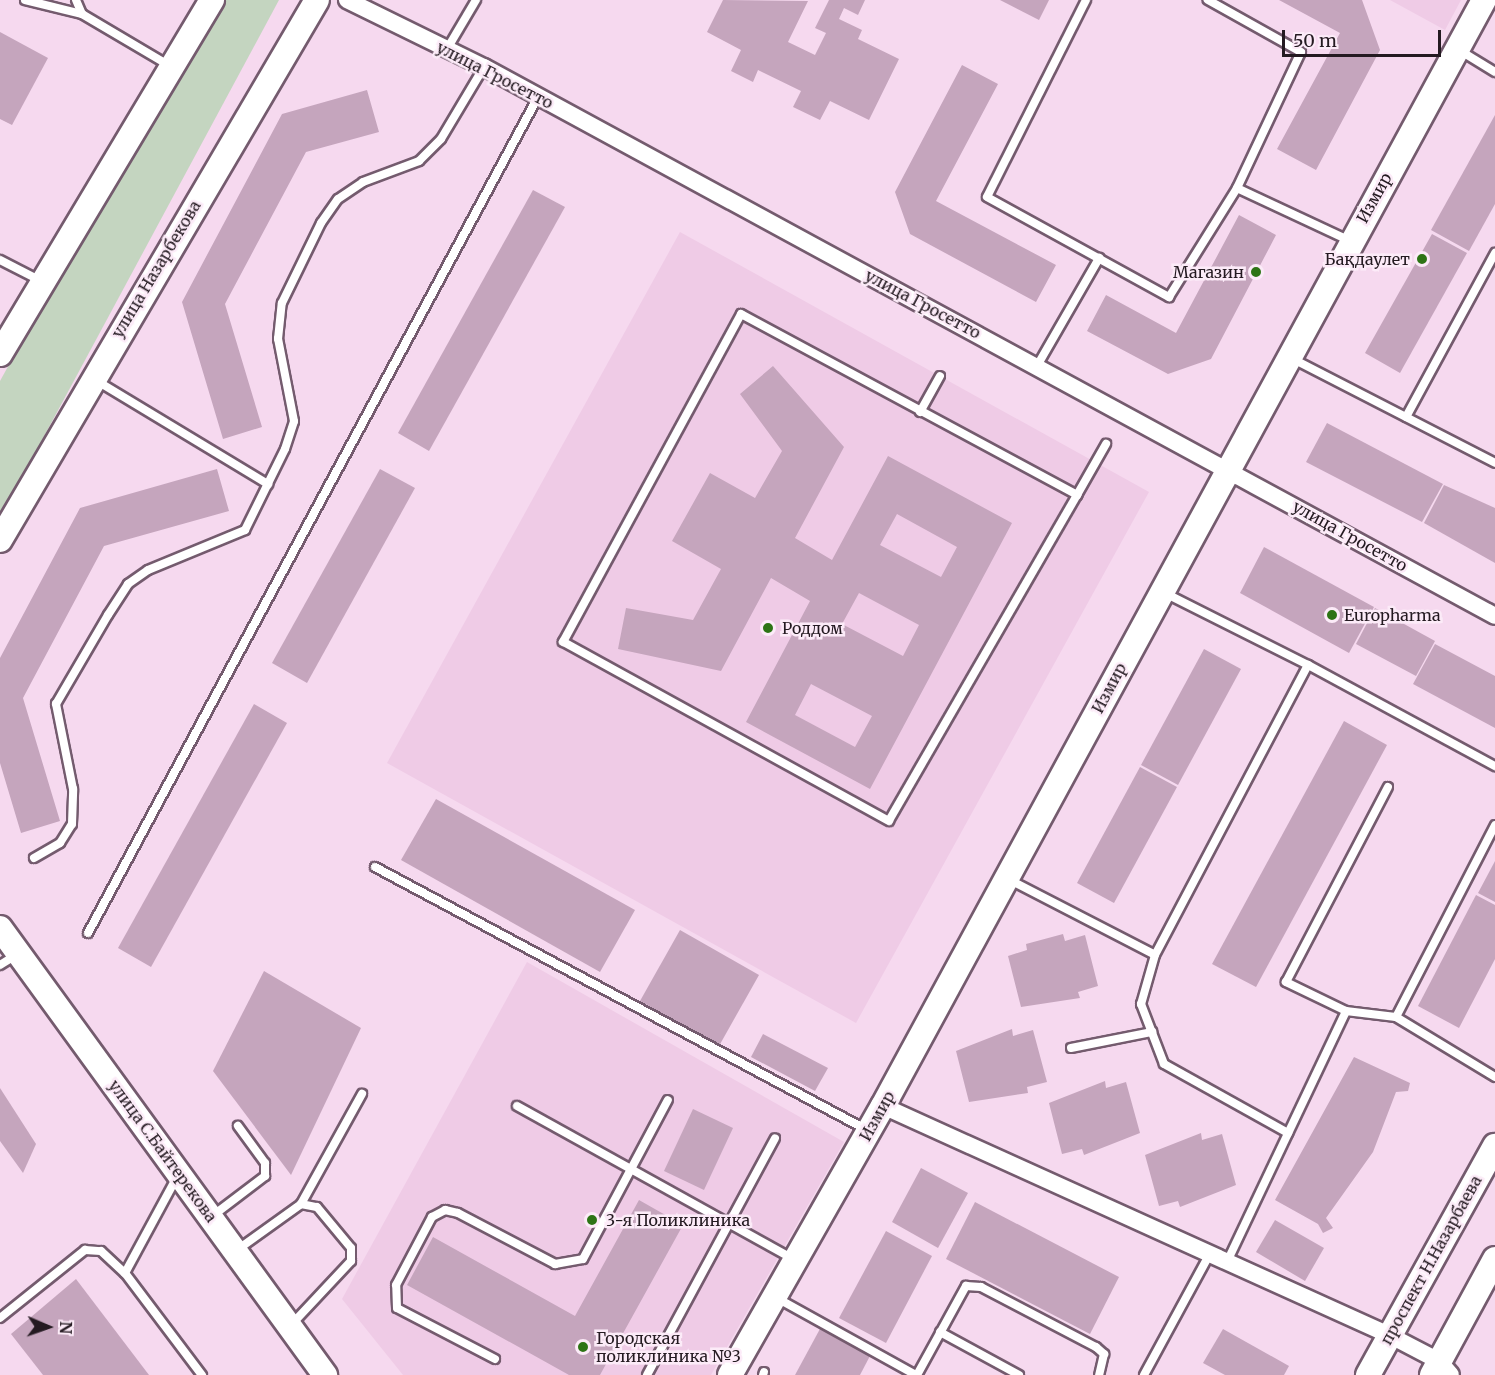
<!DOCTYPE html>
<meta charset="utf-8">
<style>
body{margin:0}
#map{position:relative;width:1495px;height:1375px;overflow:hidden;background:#f6d9ef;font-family:Merriweather,serif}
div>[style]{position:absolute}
.built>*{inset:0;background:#efcbe6}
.green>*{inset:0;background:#c4d5c0}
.building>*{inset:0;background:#c5a5bd}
.roads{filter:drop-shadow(2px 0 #745b6e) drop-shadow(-2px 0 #745b6e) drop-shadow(0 2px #745b6e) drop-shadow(0 -2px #745b6e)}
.lane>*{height:8px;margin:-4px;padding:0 4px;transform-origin:4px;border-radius:4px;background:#fff}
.street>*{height:16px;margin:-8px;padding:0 8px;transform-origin:8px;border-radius:8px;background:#fff}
.secondary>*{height:24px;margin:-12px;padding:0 12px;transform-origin:12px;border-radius:12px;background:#fff}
.dots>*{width:16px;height:16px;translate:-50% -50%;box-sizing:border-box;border:3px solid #fcebf8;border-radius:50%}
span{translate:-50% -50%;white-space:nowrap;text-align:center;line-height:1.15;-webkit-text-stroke:5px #fcebf8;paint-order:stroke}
.street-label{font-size:16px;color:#241a21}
.poi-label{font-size:16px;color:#241a21}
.right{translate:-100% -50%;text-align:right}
.left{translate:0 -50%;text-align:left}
.north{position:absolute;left:18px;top:1297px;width:60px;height:60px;-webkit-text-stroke:4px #fcebf8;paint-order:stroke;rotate:92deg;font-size:16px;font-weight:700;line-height:24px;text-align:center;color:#241a21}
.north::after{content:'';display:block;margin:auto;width:21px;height:27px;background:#241a21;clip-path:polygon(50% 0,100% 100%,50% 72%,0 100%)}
.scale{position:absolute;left:1282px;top:30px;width:159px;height:27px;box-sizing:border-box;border:3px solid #241a21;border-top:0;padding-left:8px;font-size:18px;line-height:21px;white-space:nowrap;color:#241a21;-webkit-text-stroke:4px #fcebf8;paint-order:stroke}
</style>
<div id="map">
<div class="built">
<div style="clip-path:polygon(1390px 0,1461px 0,1445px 30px)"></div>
<div style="clip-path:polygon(680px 232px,1149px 492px,856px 1023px,387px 763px)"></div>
<div style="clip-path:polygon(527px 962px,844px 1142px,711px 1375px,403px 1375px,342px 1299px)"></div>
</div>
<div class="green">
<div style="clip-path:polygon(211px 0,279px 0,0 518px,0 381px)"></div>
</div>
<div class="building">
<div style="clip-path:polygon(723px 0,808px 1px,788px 42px,815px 55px,826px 33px,815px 28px,829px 0,865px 0,858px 15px,844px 8px,839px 19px,862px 30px,858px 39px,899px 59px,869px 120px,830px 101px,820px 120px,793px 107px,801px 91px,758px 70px,753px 82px,731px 71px,741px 50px,707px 32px)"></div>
<div style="clip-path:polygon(1000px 0,1049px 0,1039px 20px)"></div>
<div style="clip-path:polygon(1279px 0,1362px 0,1380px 50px,1316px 170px,1277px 149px,1340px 33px)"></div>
<div style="clip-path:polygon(0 32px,48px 58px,12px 125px,0 119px)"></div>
<div style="clip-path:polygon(962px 65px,998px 84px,936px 201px,1056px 265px,1036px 302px,910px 234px,895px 192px)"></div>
<div style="clip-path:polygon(367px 90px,379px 132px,306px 152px,225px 304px,262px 427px,223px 439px,182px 302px,282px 114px)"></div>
<div style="clip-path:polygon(1495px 115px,1495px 204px,1469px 251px,1431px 230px)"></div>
<div style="clip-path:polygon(533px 190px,565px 207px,429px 451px,398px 433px)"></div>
<div style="clip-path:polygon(1239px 215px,1276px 235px,1211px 359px,1168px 374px,1087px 331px,1106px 295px,1176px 333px)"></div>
<div style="clip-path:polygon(1432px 234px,1467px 253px,1400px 373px,1365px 353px)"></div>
<div style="clip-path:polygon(evenodd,773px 366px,844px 447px,795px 538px,832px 560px,888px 456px,1012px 523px,870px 789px,746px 722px,810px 601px,771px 578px,721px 671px,618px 649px,626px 608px,693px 620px,721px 569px,672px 541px,710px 473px,755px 498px,782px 451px,740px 394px,773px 366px,897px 514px,957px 547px,941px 577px,880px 545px,897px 514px,773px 366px,859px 593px,919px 625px,903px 656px,842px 624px,859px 593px,773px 366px,811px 684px,872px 716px,855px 747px,795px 715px,811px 684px)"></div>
<div style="clip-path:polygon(1327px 423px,1443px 484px,1422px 522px,1306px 462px)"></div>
<div style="clip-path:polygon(217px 469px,229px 511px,104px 546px,23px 698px,60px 821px,21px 833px,0 763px,0 658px,80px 508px)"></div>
<div style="clip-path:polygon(380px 469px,415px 488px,307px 683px,272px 663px)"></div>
<div style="clip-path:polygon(1444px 485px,1495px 508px,1495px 563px,1424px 523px)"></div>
<div style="clip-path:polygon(1264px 547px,1374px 607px,1349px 653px,1240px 593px)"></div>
<div style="clip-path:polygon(1375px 608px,1435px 641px,1416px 676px,1356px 644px)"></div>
<div style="clip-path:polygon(1435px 644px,1495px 676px,1495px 728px,1413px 684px)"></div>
<div style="clip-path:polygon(1204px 649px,1241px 669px,1178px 785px,1141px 765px)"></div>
<div style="clip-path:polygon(254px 704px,287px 723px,151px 967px,118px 948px)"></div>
<div style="clip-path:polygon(1344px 721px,1387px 745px,1256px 987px,1212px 964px)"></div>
<div style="clip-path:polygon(1140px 767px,1177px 787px,1114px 903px,1077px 883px)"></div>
<div style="clip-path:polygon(436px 799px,635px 910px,600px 972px,401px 860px)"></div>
<div style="clip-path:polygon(1495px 861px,1495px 902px,1478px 893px)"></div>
<div style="clip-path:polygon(1476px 895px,1495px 905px,1495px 959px,1459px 1028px,1418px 1006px)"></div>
<div style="clip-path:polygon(680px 930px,759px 975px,719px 1046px,640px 1001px)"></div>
<div style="clip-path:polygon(1063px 934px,1065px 941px,1085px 935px,1098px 986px,1078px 992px,1080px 998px,1021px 1007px,1008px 956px,1027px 950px,1026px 944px)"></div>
<div style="clip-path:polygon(264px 971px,361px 1028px,291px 1175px,213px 1071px)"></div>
<div style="clip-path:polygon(1012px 1029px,1013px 1036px,1033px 1030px,1047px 1082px,1027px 1087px,1028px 1093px,969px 1102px,956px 1051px)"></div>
<div style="clip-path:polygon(763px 1034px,828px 1068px,815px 1091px,751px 1057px)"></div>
<div style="clip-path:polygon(1354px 1057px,1410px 1083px,1408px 1091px,1396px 1092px,1373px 1152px,1326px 1218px,1333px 1228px,1323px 1233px,1318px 1224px,1275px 1200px)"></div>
<div style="clip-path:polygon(1105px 1081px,1106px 1088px,1126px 1082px,1140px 1133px,1084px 1155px,1082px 1149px,1062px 1154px,1049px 1103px)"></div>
<div style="clip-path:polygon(0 1088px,36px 1144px,23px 1173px,0 1141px)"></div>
<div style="clip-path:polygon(693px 1109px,733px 1128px,704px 1190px,664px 1171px)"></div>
<div style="clip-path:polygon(1201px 1133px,1202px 1140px,1222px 1134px,1236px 1185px,1180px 1207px,1178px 1201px,1159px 1206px,1145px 1155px)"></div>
<div style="clip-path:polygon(921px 1168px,968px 1193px,938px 1248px,892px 1222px)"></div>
<div style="clip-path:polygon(639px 1200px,683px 1225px,600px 1375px,569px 1375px,407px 1285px,433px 1237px,575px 1316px)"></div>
<div style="clip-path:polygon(975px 1202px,1119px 1277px,1090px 1334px,946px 1259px)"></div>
<div style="clip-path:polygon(1275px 1220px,1324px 1248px,1305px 1281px,1256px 1252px)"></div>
<div style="clip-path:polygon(886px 1231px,932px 1256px,886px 1343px,839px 1318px)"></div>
<div style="clip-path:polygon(76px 1279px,149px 1375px,43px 1375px,11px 1334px)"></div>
<div style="clip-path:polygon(821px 1327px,871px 1354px,860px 1375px,795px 1375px)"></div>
<div style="clip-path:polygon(1223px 1329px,1289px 1366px,1284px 1375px,1225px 1375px,1203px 1363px)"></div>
</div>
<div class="roads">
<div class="lane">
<div style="left:25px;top:0;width:59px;rotate:13.8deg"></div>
<div style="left:82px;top:14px;width:102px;rotate:30.6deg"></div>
<div style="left:76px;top:0;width:15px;rotate:67deg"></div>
<div style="left:1086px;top:0;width:220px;rotate:116.7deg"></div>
<div style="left:987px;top:197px;width:208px;rotate:28.8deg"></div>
<div style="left:1169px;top:297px;width:128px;rotate:-58deg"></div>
<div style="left:1237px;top:188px;width:150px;rotate:-64.8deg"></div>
<div style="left:1301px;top:52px;width:107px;rotate:-150.8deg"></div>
<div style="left:447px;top:49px;width:57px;rotate:-59.4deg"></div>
<div style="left:1459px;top:50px;width:42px;rotate:31.4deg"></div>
<div style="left:1237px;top:188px;width:125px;rotate:25.1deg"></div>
<div style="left:0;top:260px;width:46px;rotate:27.1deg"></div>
<div style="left:741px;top:314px;width:382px;rotate:28.3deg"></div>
<div style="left:1077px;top:495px;width:376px;rotate:120deg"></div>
<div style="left:889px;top:821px;width:372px;rotate:-151.2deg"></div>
<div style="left:563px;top:642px;width:373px;rotate:-61.5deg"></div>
<div style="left:1293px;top:359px;width:227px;rotate:27.2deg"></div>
<div style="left:1037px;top:366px;width:125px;rotate:-60.1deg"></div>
<div style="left:97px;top:381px;width:200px;rotate:31.1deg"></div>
<div style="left:920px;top:412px;width:41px;rotate:-60.9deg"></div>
<div style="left:1406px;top:417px;width:187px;rotate:-61.5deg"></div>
<div style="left:1077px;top:495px;width:59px;rotate:-60.4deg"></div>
<div style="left:1308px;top:665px;width:213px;rotate:28.4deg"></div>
<div style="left:34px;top:858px;width:30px;rotate:-30deg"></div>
<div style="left:60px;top:843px;width:22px;rotate:-58deg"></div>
<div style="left:72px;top:824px;width:35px;rotate:-88deg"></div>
<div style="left:73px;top:789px;width:87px;rotate:-101.3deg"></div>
<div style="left:56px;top:704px;width:103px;rotate:-59.7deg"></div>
<div style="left:108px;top:615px;width:37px;rotate:-57deg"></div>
<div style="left:128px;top:584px;width:24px;rotate:-35deg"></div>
<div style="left:148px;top:570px;width:105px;rotate:-22.4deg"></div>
<div style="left:245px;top:530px;width:90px;rotate:-63.7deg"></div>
<div style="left:285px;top:449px;width:29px;rotate:-72deg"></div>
<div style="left:294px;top:421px;width:84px;rotate:-101deg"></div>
<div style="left:278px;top:339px;width:36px;rotate:-84deg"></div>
<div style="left:282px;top:303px;width:89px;rotate:-64deg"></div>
<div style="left:321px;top:223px;width:29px;rotate:-55deg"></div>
<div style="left:338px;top:199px;width:30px;rotate:-34deg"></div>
<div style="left:363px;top:182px;width:60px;rotate:-20.6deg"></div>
<div style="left:419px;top:161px;width:31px;rotate:-45deg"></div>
<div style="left:441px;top:139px;width:84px;rotate:-59.2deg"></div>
<div style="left:375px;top:867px;width:558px;rotate:28.13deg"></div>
<div style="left:1008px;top:879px;width:165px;rotate:27.3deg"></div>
<div style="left:1155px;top:955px;width:51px;rotate:105.9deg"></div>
<div style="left:1141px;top:1004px;width:64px;rotate:69deg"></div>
<div style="left:1164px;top:1064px;width:142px;rotate:29.1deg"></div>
<div style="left:88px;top:933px;width:949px;rotate:-61.71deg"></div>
<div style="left:1155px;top:955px;width:328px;rotate:-62.2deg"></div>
<div style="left:1308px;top:665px;width:160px;rotate:-153.3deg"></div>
<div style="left:0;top:965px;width:19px;rotate:-32deg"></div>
<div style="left:1346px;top:1011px;width:67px;rotate:-154.2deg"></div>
<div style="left:1286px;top:982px;width:220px;rotate:-62.4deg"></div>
<div style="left:1396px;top:1017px;width:216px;rotate:-62.7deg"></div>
<div style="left:1071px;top:1048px;width:83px;rotate:-11.2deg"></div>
<div style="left:517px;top:1106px;width:318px;rotate:29deg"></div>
<div style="left:301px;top:1204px;width:126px;rotate:-61deg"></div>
<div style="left:211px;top:1217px;width:68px;rotate:-37.2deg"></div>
<div style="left:265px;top:1176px;width:13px;rotate:-90deg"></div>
<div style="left:265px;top:1163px;width:46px;rotate:-126.1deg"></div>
<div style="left:237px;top:1250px;width:79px;rotate:-35.7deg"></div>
<div style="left:301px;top:1204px;width:16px;rotate:11deg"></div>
<div style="left:317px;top:1207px;width:53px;rotate:50.3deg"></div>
<div style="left:351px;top:1248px;width:13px;rotate:90deg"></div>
<div style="left:351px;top:1261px;width:86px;rotate:133.1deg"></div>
<div style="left:1226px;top:1264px;width:280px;rotate:-64.6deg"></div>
<div style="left:1346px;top:1011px;width:50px;rotate:6.8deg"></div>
<div style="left:1396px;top:1017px;width:116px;rotate:31.2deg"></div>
<div style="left:125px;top:1273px;width:109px;rotate:-61.6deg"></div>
<div style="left:775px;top:1297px;width:161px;rotate:29deg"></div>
<div style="left:0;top:1318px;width:109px;rotate:-38.7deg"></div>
<div style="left:85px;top:1250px;width:16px;rotate:4deg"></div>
<div style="left:101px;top:1251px;width:33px;rotate:43deg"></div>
<div style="left:125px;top:1273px;width:128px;rotate:53deg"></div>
<div style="left:940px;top:1332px;width:90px;rotate:28.6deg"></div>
<div style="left:495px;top:1359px;width:110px;rotate:-152.5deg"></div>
<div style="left:397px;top:1308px;width:23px;rotate:-92deg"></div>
<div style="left:396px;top:1285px;width:77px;rotate:-62.1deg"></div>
<div style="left:432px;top:1217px;width:15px;rotate:-28deg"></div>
<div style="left:445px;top:1210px;width:13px;rotate:13deg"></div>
<div style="left:458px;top:1213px;width:110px;rotate:27.7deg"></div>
<div style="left:555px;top:1264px;width:28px;rotate:-10deg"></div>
<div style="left:583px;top:1259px;width:180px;rotate:-61.9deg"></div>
<div style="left:647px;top:1375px;width:269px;rotate:-61.6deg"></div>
<div style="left:763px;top:1375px;width:3px;rotate:-72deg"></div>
<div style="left:917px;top:1375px;width:102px;rotate:-61.2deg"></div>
<div style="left:966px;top:1286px;width:15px;rotate:4deg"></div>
<div style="left:981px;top:1287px;width:130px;rotate:27.6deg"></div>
<div style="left:1096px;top:1347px;width:11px;rotate:41deg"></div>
<div style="left:1104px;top:1354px;width:22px;rotate:103deg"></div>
<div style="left:1144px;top:1375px;width:134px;rotate:-61.5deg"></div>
</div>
<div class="street">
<div style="left:347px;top:0;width:153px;rotate:26.1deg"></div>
<div style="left:484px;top:67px;width:1150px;rotate:28.5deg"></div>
<div style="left:883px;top:1106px;width:555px;rotate:24.35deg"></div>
<div style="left:1389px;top:1335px;width:56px;rotate:27.5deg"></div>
<div style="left:1439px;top:1361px;width:18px;rotate:49deg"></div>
</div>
<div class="secondary">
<div style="left:0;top:354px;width:413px;rotate:-59.1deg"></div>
<div style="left:0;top:540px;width:626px;rotate:-59.59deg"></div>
<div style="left:0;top:928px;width:553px;rotate:53.98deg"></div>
<div style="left:730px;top:1375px;width:309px;rotate:-60.4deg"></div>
<div style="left:883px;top:1106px;width:1259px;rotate:-61.48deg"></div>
<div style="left:1368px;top:1375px;width:262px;rotate:-61deg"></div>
<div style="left:1432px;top:1375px;width:132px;rotate:-61.5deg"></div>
</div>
</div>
<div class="dots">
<div style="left:1422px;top:259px;background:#2d7415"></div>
<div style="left:1256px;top:272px;background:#2d7415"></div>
<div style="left:1332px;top:615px;background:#2d7415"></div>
<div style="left:768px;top:628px;background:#2d7415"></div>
<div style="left:592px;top:1220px;background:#2d7415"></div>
<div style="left:583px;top:1347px;background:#2d7415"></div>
</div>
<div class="street-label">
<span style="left:495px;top:75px;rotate:27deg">улица Гросетто</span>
<span style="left:1374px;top:198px;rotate:-61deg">Измир</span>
<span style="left:156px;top:269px;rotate:-59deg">улица Назарбекова</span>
<span style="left:923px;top:304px;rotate:28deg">улица Гросетто</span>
<span style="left:1350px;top:536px;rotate:29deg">улица Гросетто</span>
<span style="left:1109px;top:688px;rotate:-62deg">Измир</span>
<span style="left:877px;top:1116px;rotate:-61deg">Измир</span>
<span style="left:163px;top:1151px;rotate:54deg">улица С.Байтерекова</span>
<span style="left:1431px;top:1260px;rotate:-61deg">проспект Н.Назарбаева</span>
</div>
<div class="poi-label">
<span class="right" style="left:1410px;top:259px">Бақдаулет</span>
<span class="right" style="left:1244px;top:272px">Магазин</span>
<span class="left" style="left:1344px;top:615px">Europharma</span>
<span class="left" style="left:782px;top:628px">Роддом</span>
<span class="left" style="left:606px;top:1220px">3-я Поликлиника</span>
<span class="left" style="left:596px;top:1347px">Городская<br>поликлиника №3</span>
</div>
<div class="north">N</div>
<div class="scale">50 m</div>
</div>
